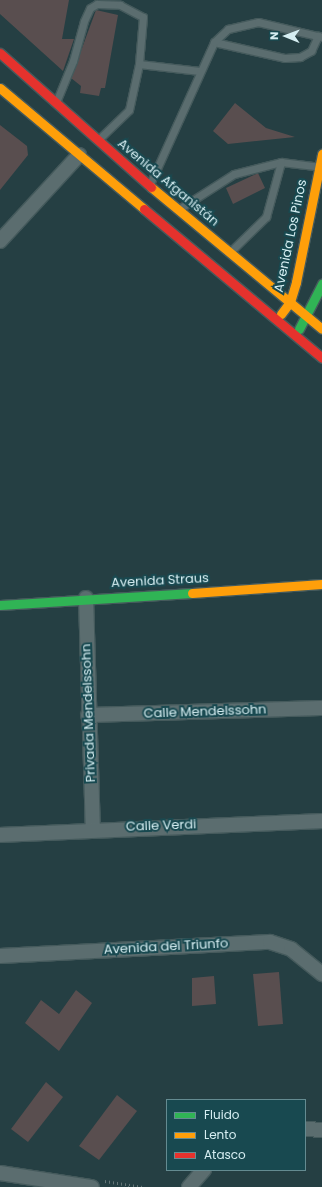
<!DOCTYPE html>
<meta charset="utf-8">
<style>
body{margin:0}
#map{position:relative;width:322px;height:1187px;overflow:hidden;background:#253f43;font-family:Poppins,sans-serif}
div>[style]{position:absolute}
.building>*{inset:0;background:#594e4f}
.path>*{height:2.5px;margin-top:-1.25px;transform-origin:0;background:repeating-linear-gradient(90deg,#647577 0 1px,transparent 0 4px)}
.roads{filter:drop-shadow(1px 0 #455a5c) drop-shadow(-1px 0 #455a5c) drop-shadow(0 1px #455a5c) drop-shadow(0 -1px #455a5c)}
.lane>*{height:7px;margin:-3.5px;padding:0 3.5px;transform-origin:3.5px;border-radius:3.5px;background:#5b6d6f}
.street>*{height:14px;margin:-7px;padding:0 7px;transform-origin:7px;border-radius:7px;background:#5b6d6f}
.fast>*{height:9px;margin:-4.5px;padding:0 4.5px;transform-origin:4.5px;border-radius:4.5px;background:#30b455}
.slow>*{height:9px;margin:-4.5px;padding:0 4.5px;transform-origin:4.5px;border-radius:4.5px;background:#ff9f0a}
.jam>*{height:9px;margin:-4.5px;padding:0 4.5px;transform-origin:4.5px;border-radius:4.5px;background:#e5322d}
span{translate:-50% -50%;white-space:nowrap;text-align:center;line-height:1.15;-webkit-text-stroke:4px #184950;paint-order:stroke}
.street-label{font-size:13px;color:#d6eef2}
.legend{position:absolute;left:166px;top:1099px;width:140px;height:72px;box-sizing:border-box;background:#184950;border:1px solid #648b91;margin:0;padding:5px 7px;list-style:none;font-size:12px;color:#d6eef2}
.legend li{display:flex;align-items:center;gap:8px;height:20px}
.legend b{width:20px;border:1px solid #648b91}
.north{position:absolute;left:266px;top:16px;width:40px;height:40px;-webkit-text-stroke:3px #184950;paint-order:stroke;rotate:271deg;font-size:11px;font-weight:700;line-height:16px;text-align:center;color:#d6eef2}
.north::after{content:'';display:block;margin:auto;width:14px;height:18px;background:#d6eef2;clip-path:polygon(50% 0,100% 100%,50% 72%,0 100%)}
</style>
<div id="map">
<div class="building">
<div style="clip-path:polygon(0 0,69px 0,62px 39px,74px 39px,63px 71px,0 14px)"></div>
<div style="clip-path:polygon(96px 10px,118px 15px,105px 88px,101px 88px,99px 96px,80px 93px,81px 86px,71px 78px)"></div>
<div style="clip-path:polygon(235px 103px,266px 128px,295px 137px,228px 144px,213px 131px)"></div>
<div style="clip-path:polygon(0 125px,27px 146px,28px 155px,0 190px)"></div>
<div style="clip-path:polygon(258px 173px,265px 188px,233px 204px,226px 188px)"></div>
<div style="clip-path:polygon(279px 972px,283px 1024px,258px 1026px,253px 974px)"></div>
<div style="clip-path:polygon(214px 976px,216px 1004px,192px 1006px,192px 978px)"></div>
<div style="clip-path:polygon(76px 990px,92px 1003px,59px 1051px,25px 1023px,41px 1000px,59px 1014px)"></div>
<div style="clip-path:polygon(46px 1082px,63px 1097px,28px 1142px,11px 1129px)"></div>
<div style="clip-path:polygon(117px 1095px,137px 1111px,99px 1160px,79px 1146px)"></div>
</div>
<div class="path">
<div style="left:105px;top:1181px;width:38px;rotate:9deg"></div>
</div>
<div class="roads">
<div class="lane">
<div style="left:214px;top:42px;width:73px;rotate:12.7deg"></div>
<div style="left:285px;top:58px;width:15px;rotate:-4deg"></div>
<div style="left:300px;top:57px;width:13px;rotate:-29deg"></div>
<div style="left:311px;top:51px;width:17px;rotate:-65deg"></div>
<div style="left:57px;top:100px;width:42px;rotate:-67.7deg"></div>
<div style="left:73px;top:61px;width:41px;rotate:-74.6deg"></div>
<div style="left:84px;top:21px;width:14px;rotate:-65deg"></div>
<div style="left:90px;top:8px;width:8px;rotate:-30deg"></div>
<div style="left:97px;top:4px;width:23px;rotate:2deg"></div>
<div style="left:120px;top:5px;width:26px;rotate:28deg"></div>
<div style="left:143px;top:17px;width:47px;rotate:94.9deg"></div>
<div style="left:100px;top:138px;width:40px;rotate:-44deg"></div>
<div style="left:129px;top:110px;width:47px;rotate:-77.7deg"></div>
<div style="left:139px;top:64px;width:61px;rotate:6.5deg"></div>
<div style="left:150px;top:184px;width:156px;rotate:-65.7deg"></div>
<div style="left:214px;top:42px;width:19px;rotate:-43deg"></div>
<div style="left:228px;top:29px;width:31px;rotate:-13deg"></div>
<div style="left:258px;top:22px;width:66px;rotate:13.2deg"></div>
<div style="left:179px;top:209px;width:65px;rotate:-32.5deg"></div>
<div style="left:234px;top:174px;width:49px;rotate:-14.3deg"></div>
<div style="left:281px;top:162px;width:38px;rotate:7deg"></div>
<div style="left:231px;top:251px;width:49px;rotate:-44.2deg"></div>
<div style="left:266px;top:217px;width:57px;rotate:-74.7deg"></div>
</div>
<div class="street">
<div style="left:0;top:241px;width:117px;rotate:-47.4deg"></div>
<div style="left:86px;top:598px;width:231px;rotate:88.3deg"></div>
<div style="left:88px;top:715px;width:234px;rotate:-1.7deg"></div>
<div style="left:0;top:835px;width:322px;rotate:-2.5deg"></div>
<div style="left:0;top:956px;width:270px;rotate:-3deg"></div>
<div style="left:270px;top:942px;width:22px;rotate:18deg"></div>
<div style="left:291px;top:949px;width:40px;rotate:39deg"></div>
<div style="left:305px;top:1129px;width:17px;rotate:3deg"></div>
<div style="left:0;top:1173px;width:93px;rotate:8.7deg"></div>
<div style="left:189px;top:1187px;width:23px;rotate:-49deg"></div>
</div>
<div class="fast">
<div style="left:299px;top:329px;width:51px;rotate:-62.9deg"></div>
<div style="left:0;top:605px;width:192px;rotate:-3.6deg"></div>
</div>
<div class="slow">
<div style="left:0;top:88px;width:188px;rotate:40deg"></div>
<div style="left:151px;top:187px;width:222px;rotate:39.7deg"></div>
<div style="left:281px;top:314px;width:15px;rotate:-53deg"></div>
<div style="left:290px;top:302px;width:21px;rotate:-73deg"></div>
<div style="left:296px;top:282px;width:131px;rotate:-78.5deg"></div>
<div style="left:192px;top:593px;width:130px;rotate:-4deg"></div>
</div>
<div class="jam">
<div style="left:0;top:53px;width:202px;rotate:41.6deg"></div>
<div style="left:144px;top:209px;width:232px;rotate:39.9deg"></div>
</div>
</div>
<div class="street-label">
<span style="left:168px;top:183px;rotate:40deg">Avenida Afganistán</span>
<span style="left:291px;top:236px;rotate:-78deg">Avenida Los Pinos</span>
<span style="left:160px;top:581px;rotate:-3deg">Avenida Straus</span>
<span style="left:205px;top:712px;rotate:-2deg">Calle Mendelssohn</span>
<span style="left:89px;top:713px;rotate:-92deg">Privada Mendelssohn</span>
<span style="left:161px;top:826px;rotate:-2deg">Calle Verdi</span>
<span style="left:166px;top:947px;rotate:-3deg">Avenida del Triunfo</span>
</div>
<ul class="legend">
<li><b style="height:5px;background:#30b455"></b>Fluido</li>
<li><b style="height:5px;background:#ff9f0a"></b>Lento</li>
<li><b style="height:5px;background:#e5322d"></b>Atasco</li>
</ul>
<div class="north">N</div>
</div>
